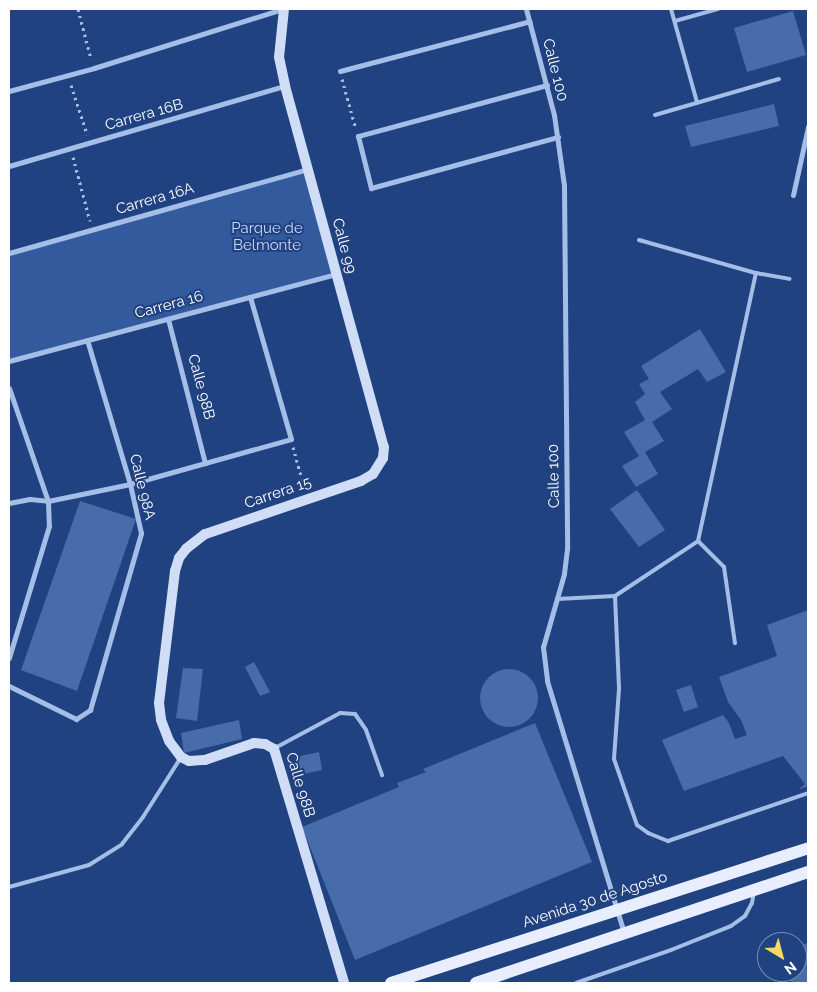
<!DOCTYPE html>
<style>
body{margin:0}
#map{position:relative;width:817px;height:992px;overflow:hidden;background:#204280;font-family:Raleway,sans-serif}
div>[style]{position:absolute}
.green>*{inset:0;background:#345a9e}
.building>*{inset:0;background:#486baa}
.round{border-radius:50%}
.path>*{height:3px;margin-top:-1.5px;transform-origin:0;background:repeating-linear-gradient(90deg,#a5bee8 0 2.5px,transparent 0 6.5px)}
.lane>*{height:4px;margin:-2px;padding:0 2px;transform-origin:2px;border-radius:2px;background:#a5bee8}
.street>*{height:5px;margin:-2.5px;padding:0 2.5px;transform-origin:2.5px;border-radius:2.5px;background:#a5bee8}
.secondary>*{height:10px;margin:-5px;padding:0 5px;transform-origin:5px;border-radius:5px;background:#d0ddf6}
.primary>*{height:12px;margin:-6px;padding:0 6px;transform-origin:6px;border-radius:6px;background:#e8eefe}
span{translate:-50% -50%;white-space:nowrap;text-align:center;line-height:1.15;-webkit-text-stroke:4px #204280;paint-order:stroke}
.street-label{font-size:15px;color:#fff}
.park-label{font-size:15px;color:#c9daf6}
.frame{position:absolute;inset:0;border:10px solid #fff;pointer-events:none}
.north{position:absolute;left:757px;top:932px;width:50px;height:50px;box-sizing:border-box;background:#204280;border:1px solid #798eb3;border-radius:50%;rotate:143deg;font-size:14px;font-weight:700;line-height:20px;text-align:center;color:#fff}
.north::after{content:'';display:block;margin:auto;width:18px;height:22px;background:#f5d866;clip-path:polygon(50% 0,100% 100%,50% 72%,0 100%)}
</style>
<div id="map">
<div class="green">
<div style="clip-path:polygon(308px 169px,335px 274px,9px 361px,9px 253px)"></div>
</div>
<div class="building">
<div style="clip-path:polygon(793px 11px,806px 55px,747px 72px,734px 28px)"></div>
<div style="clip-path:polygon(774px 104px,779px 126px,691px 147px,685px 126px)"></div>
<div style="clip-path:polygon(700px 329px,726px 372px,707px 382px,698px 369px,660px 392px,672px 409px,652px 422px,664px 441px,645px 452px,658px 474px,636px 487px,622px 466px,639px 456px,624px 432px,645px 420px,635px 402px,645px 394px,639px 384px,649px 379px,641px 366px)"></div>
<div style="clip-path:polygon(637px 490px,665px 530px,639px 547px,610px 509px)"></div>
<div style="clip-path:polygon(80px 501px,136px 519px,77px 691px,21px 670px)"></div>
<div style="clip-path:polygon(808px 610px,808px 786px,798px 790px,805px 784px,783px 756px,684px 791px,662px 740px,723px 715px,729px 723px,735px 739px,747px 735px,741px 720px,728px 702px,719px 677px,777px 656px,767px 625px)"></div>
<div style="clip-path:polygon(254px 662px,270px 692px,260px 696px,245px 667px)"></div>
<div style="clip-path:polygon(183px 668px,203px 669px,197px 721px,176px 718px)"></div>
<div class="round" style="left:480px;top:669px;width:58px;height:58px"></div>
<div style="clip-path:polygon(691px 685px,698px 707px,684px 712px,676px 690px)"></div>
<div style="clip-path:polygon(239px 720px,242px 739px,184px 753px,181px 733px)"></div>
<div style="clip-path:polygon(535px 723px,592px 862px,355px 960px,302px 827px,399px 787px,397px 783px,426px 772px,423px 769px)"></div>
<div style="clip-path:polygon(319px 752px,322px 770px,299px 775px,295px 757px)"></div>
<div style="clip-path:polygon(808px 943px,808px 983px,791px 983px,788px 972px,797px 972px,797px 946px)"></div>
</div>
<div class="path">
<div style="left:78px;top:9px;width:52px;rotate:75.4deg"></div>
<div style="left:342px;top:79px;width:49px;rotate:74.5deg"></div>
<div style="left:71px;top:85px;width:52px;rotate:71.9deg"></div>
<div style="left:73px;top:157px;width:66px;rotate:75.1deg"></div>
<div style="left:293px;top:447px;width:41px;rotate:74.6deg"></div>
</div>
<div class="lane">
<div style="left:671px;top:9px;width:97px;rotate:74.4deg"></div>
<div style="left:675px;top:21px;width:45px;rotate:-15.6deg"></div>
<div style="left:655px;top:115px;width:129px;rotate:-16.2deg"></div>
<div style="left:639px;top:240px;width:122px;rotate:15.8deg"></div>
<div style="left:756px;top:273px;width:34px;rotate:10deg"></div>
<div style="left:698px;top:541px;width:37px;rotate:45deg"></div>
<div style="left:724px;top:567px;width:77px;rotate:81.8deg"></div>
<div style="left:615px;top:596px;width:93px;rotate:87.5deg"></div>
<div style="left:619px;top:689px;width:70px;rotate:94.1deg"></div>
<div style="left:614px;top:759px;width:70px;rotate:70.8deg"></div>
<div style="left:637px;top:825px;width:14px;rotate:36deg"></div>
<div style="left:648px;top:833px;width:22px;rotate:22deg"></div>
<div style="left:668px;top:841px;width:148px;rotate:-18.9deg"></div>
<div style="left:557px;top:599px;width:58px;rotate:-3deg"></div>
<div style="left:615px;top:596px;width:100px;rotate:-33.5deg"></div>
<div style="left:698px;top:541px;width:274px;rotate:-77.8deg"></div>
<div style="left:275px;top:748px;width:74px;rotate:-28.3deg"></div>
<div style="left:340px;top:713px;width:15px;rotate:4deg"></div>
<div style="left:355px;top:714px;width:19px;rotate:55deg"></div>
<div style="left:366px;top:730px;width:48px;rotate:70.4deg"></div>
<div style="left:9px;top:887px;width:83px;rotate:-15.4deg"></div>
<div style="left:89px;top:865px;width:39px;rotate:-32deg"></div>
<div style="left:122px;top:844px;width:34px;rotate:-52deg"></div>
<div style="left:143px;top:817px;width:69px;rotate:-57.5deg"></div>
<div style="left:576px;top:983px;width:101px;rotate:-19.2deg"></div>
<div style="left:671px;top:950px;width:65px;rotate:-21.8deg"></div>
<div style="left:731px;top:926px;width:17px;rotate:-36deg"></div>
<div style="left:745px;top:916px;width:15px;rotate:-62deg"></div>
<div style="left:752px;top:903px;width:11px;rotate:-80deg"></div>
</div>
<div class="street">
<div style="left:526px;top:9px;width:110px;rotate:75.2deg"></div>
<div style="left:554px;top:115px;width:71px;rotate:81.9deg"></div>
<div style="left:564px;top:185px;width:364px;rotate:89.5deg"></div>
<div style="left:567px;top:549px;width:25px;rotate:97deg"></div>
<div style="left:564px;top:574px;width:76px;rotate:106deg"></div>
<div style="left:543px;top:647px;width:34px;rotate:83deg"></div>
<div style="left:547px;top:681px;width:264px;rotate:73deg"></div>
<div style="left:340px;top:71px;width:196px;rotate:-14.7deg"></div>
<div style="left:547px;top:85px;width:196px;rotate:164.9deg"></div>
<div style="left:358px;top:136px;width:54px;rotate:76deg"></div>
<div style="left:371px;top:188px;width:194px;rotate:-15.3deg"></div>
<div style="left:9px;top:91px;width:88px;rotate:-15.1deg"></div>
<div style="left:94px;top:68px;width:197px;rotate:-17.4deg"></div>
<div style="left:9px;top:166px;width:287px;rotate:-16.2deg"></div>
<div style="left:793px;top:195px;width:70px;rotate:-77.6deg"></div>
<div style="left:9px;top:253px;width:311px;rotate:-15.7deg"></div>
<div style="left:168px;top:319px;width:149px;rotate:75.6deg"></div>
<div style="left:9px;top:361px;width:337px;rotate:-14.9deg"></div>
<div style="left:9px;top:388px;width:120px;rotate:71deg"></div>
<div style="left:48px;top:501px;width:25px;rotate:88deg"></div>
<div style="left:49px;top:526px;width:138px;rotate:106.9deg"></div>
<div style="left:9px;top:503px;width:21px;rotate:-11deg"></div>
<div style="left:30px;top:499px;width:18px;rotate:6deg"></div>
<div style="left:48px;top:501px;width:84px;rotate:-11.7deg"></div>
<div style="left:130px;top:484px;width:167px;rotate:-15.6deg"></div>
<div style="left:291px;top:439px;width:148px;rotate:-106.1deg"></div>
<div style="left:9px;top:686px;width:75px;rotate:26.2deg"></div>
<div style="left:76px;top:719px;width:17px;rotate:-33deg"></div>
<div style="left:90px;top:710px;width:184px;rotate:-73.9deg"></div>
<div style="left:141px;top:533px;width:50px;rotate:-102.7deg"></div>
<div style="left:130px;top:484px;width:150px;rotate:-106.6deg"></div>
</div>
<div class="secondary">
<div style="left:284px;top:9px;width:48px;rotate:95.9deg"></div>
<div style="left:279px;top:57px;width:30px;rotate:78deg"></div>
<div style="left:285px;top:86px;width:374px;rotate:74.7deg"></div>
<div style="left:384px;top:447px;width:11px;rotate:95deg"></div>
<div style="left:383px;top:458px;width:19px;rotate:122deg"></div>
<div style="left:373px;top:474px;width:14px;rotate:150deg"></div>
<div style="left:361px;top:481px;width:165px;rotate:161.2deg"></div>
<div style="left:205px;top:534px;width:24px;rotate:142deg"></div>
<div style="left:186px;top:549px;width:11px;rotate:128deg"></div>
<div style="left:179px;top:558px;width:14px;rotate:107deg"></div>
<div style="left:175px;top:571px;width:133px;rotate:96.9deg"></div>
<div style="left:159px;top:703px;width:17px;rotate:83deg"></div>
<div style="left:161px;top:720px;width:22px;rotate:69deg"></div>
<div style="left:169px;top:741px;width:20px;rotate:53deg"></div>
<div style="left:181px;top:757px;width:9px;rotate:27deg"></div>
<div style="left:189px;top:761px;width:16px;rotate:-4deg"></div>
<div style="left:205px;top:760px;width:52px;rotate:-19.1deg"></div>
<div style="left:254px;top:743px;width:11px;rotate:5deg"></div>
<div style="left:265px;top:744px;width:10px;rotate:29deg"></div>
<div style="left:274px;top:749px;width:244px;rotate:73.3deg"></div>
</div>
<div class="primary">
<div style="left:391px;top:983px;width:438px;rotate:-17.9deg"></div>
<div style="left:476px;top:983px;width:350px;rotate:-18.5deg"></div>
</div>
<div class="street-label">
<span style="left:555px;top:70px;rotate:76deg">Calle 100</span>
<span style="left:144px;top:115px;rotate:-16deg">Carrera 16B</span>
<span style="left:155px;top:199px;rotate:-16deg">Carrera 16A</span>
<span style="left:344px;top:246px;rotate:75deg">Calle 99</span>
<span style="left:169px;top:305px;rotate:-15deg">Carrera 16</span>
<span style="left:201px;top:387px;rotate:75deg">Calle 98B</span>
<span style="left:554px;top:476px;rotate:-91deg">Calle 100</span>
<span style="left:142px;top:487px;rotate:76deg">Calle 98A</span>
<span style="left:278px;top:493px;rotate:-19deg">Carrera 15</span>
<span style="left:300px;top:785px;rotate:73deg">Calle 98B</span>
<span style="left:595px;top:900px;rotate:-18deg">Avenida 30 de Agosto</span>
</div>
<div class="park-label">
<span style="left:267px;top:237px">Parque de<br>Belmonte</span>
</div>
<div class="frame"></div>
<div class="north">N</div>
</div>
